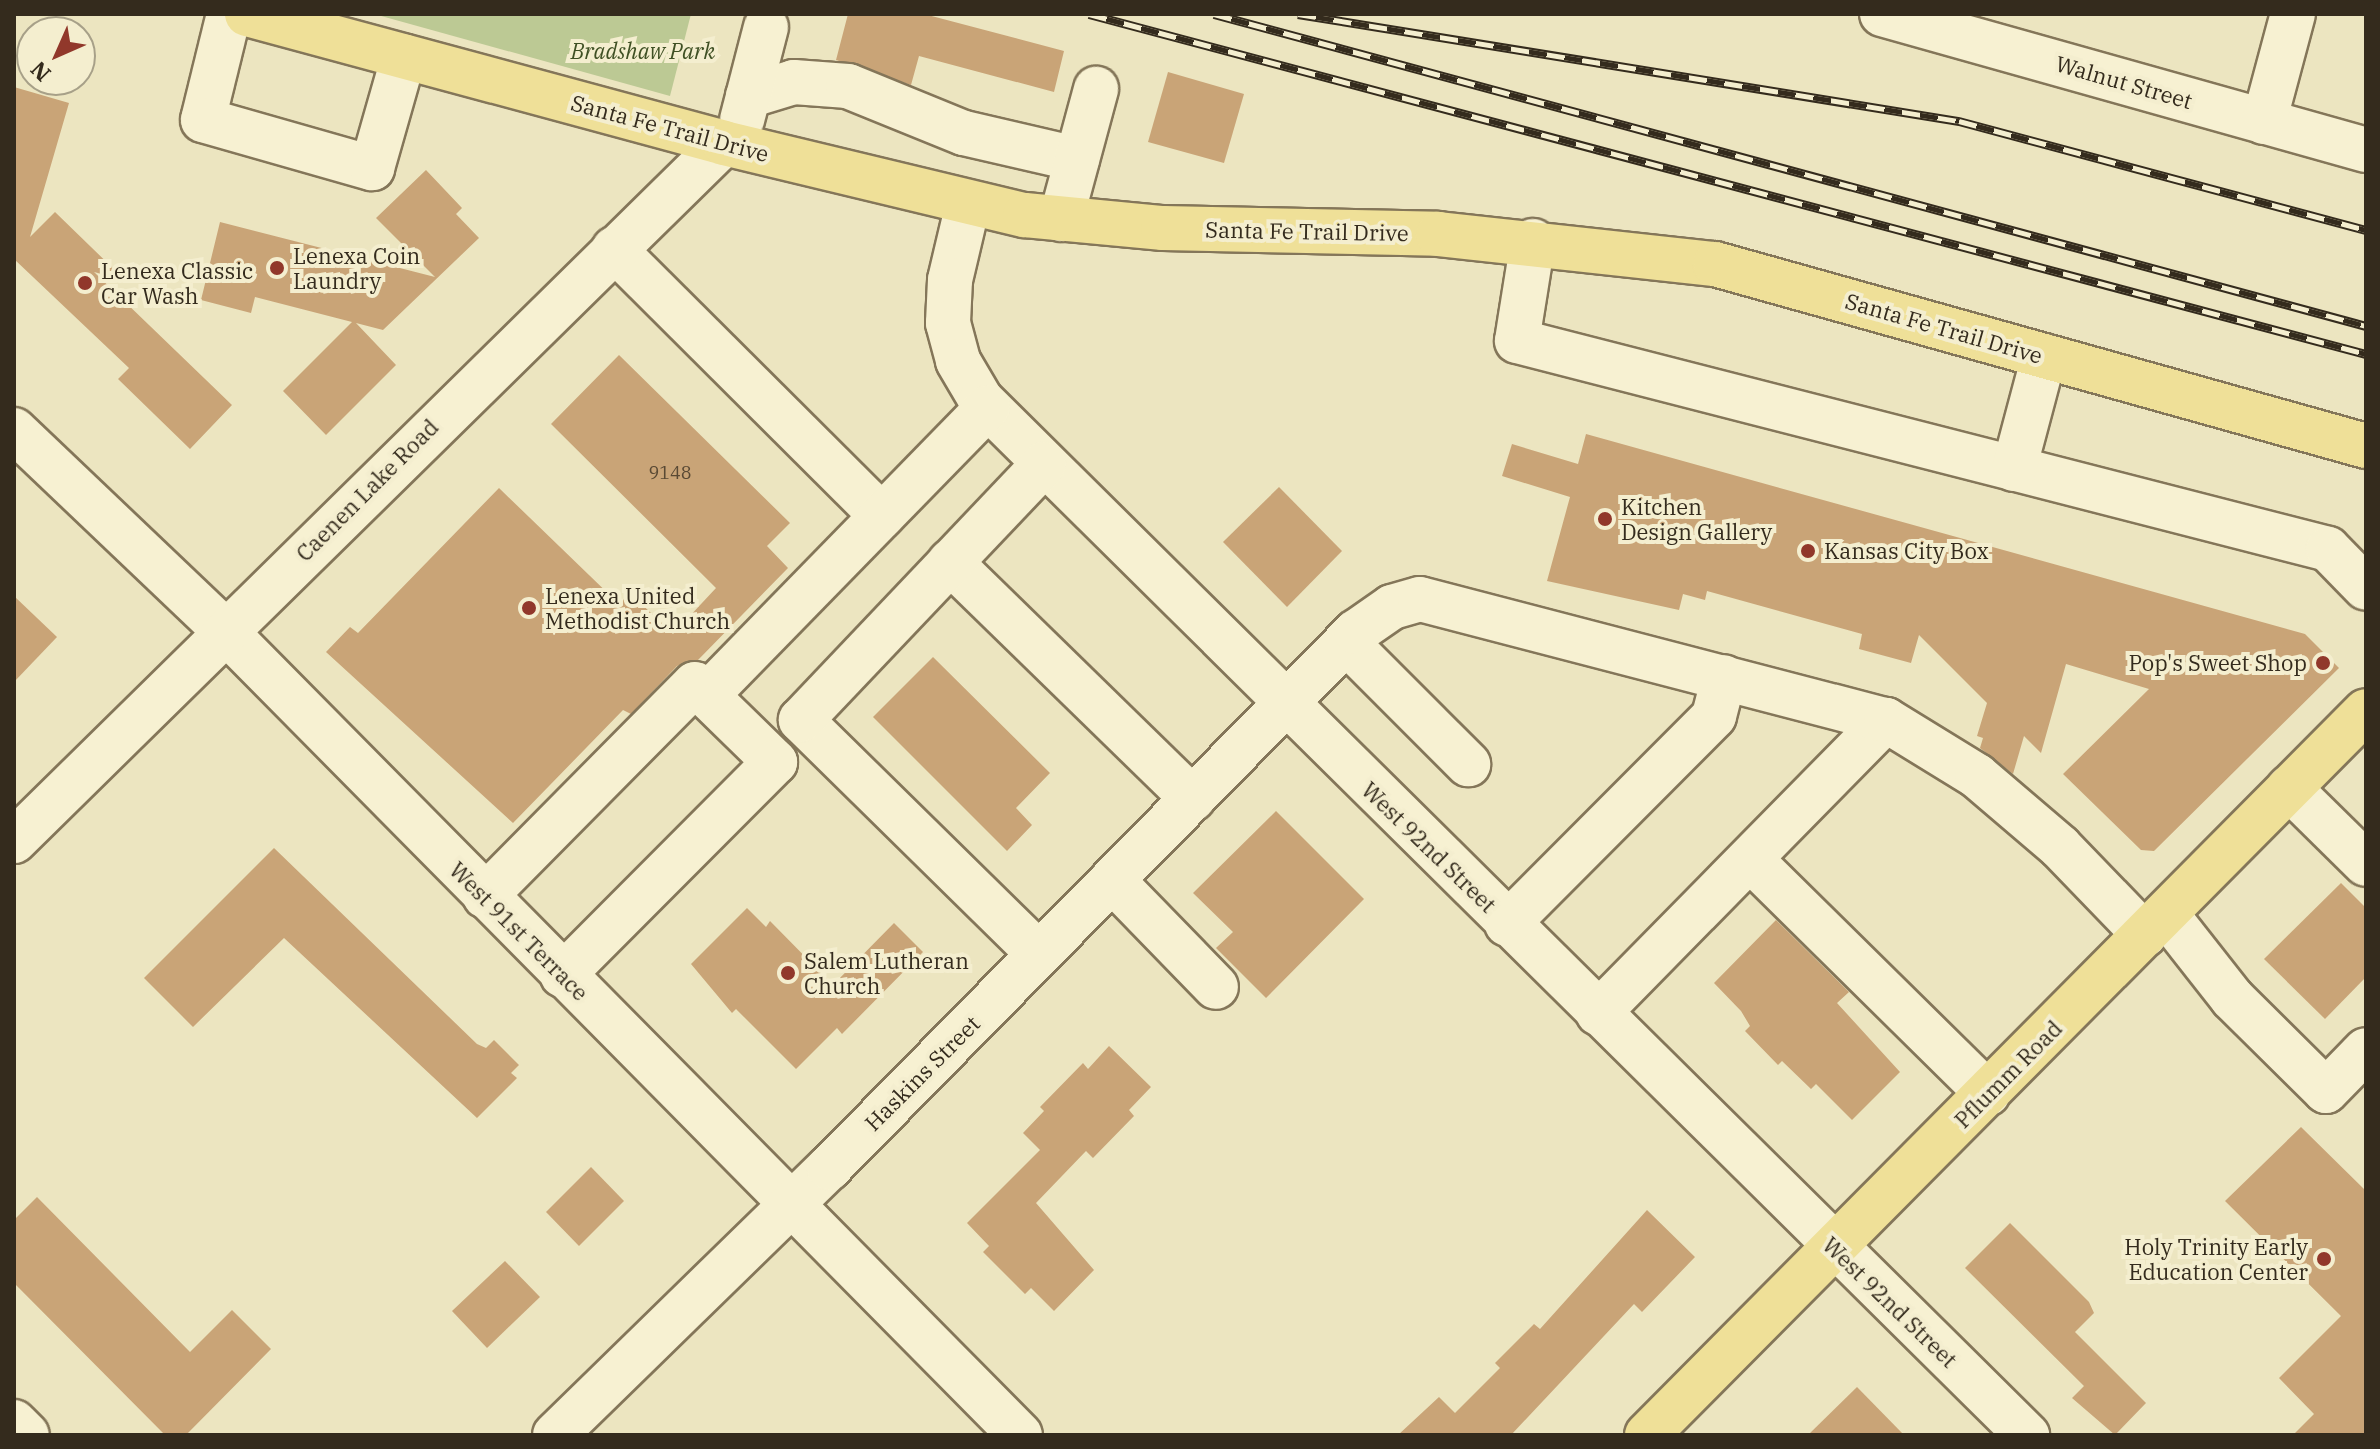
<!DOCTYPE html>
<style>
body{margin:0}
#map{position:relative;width:2380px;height:1449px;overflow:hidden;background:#ece5c0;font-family:"IBM Plex Serif",serif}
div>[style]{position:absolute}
.green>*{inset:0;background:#bcc994}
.building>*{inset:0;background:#c9a477}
.roads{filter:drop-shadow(2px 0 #847659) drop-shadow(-2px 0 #847659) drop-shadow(0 2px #847659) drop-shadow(0 -2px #847659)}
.minor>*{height:44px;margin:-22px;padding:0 22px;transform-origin:22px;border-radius:22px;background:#f7f1d2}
.major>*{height:44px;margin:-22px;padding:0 22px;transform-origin:22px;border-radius:22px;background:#efe098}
.rail>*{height:9px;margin-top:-4.5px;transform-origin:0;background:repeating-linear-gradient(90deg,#f4eecf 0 18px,#342b1d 0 36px);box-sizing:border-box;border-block:2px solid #342b1d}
.dots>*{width:22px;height:22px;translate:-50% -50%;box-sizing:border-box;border:4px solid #f4eecf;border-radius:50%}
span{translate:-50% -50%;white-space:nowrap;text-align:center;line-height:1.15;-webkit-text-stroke:8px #f4eecf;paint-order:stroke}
.number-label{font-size:18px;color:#594934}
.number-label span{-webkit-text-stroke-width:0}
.park-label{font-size:22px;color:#3f5024;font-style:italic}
.street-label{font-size:22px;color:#342b1d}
.poi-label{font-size:22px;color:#342b1d}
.left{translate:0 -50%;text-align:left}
.right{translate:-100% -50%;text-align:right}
.frame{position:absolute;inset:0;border:16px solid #342b1d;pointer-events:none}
.north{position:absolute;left:16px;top:16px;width:80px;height:80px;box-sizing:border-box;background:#f4eecf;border:2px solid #a7a088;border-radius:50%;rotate:225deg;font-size:22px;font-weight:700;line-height:32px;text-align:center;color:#342b1d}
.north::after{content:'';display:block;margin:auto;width:28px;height:36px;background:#91382b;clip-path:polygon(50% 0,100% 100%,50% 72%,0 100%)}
</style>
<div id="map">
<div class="green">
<div style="clip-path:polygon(374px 14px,691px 14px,670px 96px)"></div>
</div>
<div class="building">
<div style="clip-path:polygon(848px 14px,924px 14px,1064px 51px,1054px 92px,919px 56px,911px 85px,836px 60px)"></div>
<div style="clip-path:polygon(1168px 72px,1244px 94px,1224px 163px,1148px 142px)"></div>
<div style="clip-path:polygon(14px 87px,69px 103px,30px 237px,55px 212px,125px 280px,94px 272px,232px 405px,190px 449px,118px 379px,129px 368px,14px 259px)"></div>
<div style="clip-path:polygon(426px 170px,462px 208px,456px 214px,479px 238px,383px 330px,356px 323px,396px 365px,326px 435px,283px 391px,352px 322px,255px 297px,251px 313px,201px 300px,220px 222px,435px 277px,376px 218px)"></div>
<div style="clip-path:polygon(619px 355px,790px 523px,767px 546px,788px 568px,698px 660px,677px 666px,631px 714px,623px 710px,513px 823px,326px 652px,350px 627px,358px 633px,499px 488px,619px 604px,630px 593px,673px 634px,716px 588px,551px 424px)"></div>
<div style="clip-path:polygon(1586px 434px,2305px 634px,2339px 668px,2154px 851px,2141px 850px,2063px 774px,2149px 689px,2066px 664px,2041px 753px,2024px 736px,2013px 774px,1980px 748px,1983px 738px,1977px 736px,1987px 703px,1919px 635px,1911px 663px,1859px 649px,1862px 634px,1707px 591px,1705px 600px,1683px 594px,1679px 610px,1547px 581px,1570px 497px,1502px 476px,1512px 444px,1578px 464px)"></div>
<div style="clip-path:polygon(1279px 487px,1342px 551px,1287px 607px,1223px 542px)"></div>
<div style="clip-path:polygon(14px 596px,57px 637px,14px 682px)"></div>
<div style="clip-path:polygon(933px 657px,1050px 773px,1016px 808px,1032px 825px,1007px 851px,873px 717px)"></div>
<div style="clip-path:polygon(1276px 811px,1364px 899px,1266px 998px,1216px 948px,1233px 932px,1193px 893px)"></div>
<div style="clip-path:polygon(274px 848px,477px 1044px,486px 1048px,494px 1040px,519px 1065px,511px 1073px,517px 1078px,477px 1118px,284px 938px,193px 1027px,144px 978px)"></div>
<div style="clip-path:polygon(2341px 883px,2366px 908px,2366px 977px,2325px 1019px,2264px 959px)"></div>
<div style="clip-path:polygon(747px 908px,766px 927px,770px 921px,833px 985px,894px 923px,923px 952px,842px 1034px,837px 1028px,796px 1069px,736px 1009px,732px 1013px,691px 964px)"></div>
<div style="clip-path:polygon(1776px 920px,1849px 992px,1837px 1003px,1900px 1072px,1852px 1120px,1816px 1084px,1811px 1089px,1782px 1061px,1778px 1065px,1745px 1031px,1750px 1026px,1741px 1011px,1714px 983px)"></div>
<div style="clip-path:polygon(1109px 1046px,1151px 1087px,1129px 1110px,1134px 1116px,1093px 1158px,1086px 1151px,1036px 1203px,1094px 1270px,1054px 1311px,1031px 1288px,1025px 1294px,983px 1252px,989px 1246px,967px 1223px,1040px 1150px,1023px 1133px,1044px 1111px,1040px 1107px,1083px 1063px,1088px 1069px)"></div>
<div style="clip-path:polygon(2301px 1127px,2366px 1191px,2366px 1435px,2293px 1435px,2314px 1414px,2279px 1378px,2341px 1316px,2225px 1201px)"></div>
<div style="clip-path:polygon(591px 1167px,624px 1201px,579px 1246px,546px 1212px)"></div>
<div style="clip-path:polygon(37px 1197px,190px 1352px,232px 1310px,271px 1349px,186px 1435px,165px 1435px,14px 1283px,14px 1220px)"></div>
<div style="clip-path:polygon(1647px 1210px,1695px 1257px,1642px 1312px,1634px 1304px,1511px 1435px,1398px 1435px,1439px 1397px,1455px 1413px,1500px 1368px,1495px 1363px,1534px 1324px,1540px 1329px)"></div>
<div style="clip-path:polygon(2010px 1223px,2089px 1302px,2094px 1313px,2075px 1332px,2146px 1403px,2115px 1435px,2072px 1398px,2084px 1386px,1965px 1268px)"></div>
<div style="clip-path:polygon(505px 1261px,540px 1297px,487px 1348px,452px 1311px)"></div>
<div style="clip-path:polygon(1857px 1387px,1904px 1435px,1808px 1435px)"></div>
</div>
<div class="roads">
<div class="minor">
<div style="left:229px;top:14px;width:109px;rotate:103.8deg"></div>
<div style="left:203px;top:120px;width:176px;rotate:15.9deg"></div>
<div style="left:372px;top:168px;width:116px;rotate:-74.1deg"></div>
<div style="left:1882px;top:14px;width:503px;rotate:15.69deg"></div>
<div style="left:748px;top:96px;width:48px;rotate:-16.9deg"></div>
<div style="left:794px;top:82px;width:54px;rotate:4.2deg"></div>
<div style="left:848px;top:86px;width:125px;rotate:22.1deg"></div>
<div style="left:964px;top:133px;width:116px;rotate:13deg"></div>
<div style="left:742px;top:120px;width:96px;rotate:-75.5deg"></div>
<div style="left:2264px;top:122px;width:112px;rotate:-75deg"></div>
<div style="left:968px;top:204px;width:78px;rotate:103.3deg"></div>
<div style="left:950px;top:280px;width:43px;rotate:92.7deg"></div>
<div style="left:948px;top:323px;width:39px;rotate:75deg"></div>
<div style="left:958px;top:361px;width:45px;rotate:59.5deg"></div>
<div style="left:981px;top:400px;width:1472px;rotate:44.7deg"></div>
<div style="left:1061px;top:219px;width:135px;rotate:-74.9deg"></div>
<div style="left:1533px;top:241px;width:101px;rotate:99.1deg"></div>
<div style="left:1517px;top:341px;width:837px;rotate:14.38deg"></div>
<div style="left:2328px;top:549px;width:54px;rotate:45.7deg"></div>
<div style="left:614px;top:249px;width:378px;rotate:44.9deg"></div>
<div style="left:14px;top:430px;width:293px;rotate:43.6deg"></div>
<div style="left:226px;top:632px;width:1129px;rotate:45.32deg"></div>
<div style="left:2014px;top:469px;width:117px;rotate:-75.1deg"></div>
<div style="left:950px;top:562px;width:339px;rotate:44.3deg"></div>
<div style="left:1346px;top:642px;width:173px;rotate:45deg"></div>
<div style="left:707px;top:695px;width:402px;rotate:-45.7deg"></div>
<div style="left:2289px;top:788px;width:108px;rotate:44.6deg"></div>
<div style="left:14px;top:841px;width:996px;rotate:-44.51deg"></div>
<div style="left:1750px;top:859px;width:334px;rotate:44.6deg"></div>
<div style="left:1112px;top:880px;width:149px;rotate:45.8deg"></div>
<div style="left:485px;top:896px;width:298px;rotate:-45.3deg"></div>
<div style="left:695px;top:684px;width:112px;rotate:44.3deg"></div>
<div style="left:775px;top:762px;width:301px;rotate:134.9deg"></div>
<div style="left:2166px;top:914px;width:107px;rotate:51.8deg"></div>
<div style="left:2232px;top:998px;width:132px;rotate:44.7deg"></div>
<div style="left:2326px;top:1091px;width:57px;rotate:-45.7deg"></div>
<div style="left:1507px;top:924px;width:293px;rotate:-45.1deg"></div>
<div style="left:1714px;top:716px;width:40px;rotate:-75.6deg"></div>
<div style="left:1039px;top:954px;width:334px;rotate:-135.5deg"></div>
<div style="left:801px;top:720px;width:353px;rotate:-46.5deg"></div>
<div style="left:1598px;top:1013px;width:411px;rotate:-45.5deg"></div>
<div style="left:14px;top:1422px;width:18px;rotate:45deg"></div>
<div style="left:555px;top:1435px;width:383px;rotate:-44.3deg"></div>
<div style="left:829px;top:1168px;width:752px;rotate:-45.49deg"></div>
<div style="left:1356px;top:632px;width:44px;rotate:-34.8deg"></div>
<div style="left:1392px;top:607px;width:29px;rotate:-16deg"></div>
<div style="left:1420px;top:599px;width:481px;rotate:14.6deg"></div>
<div style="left:1886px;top:720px;width:107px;rotate:31.6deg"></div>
<div style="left:1977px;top:776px;width:109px;rotate:40.5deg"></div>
<div style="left:2060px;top:847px;width:122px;rotate:46deg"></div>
</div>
<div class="major">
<div style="left:247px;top:14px;width:494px;rotate:15.1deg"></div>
<div style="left:724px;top:143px;width:309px;rotate:13.5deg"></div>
<div style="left:1025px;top:215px;width:139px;rotate:5.4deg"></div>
<div style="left:1163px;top:228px;width:275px;rotate:1.2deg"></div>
<div style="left:1438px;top:234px;width:279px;rotate:6.2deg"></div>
<div style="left:1715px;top:264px;width:676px;rotate:15.62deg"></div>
<div style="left:1647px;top:1435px;width:1020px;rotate:-45.2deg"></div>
</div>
</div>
<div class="rail">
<div style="left:1089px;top:14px;width:1321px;rotate:14.91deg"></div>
<div style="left:1214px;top:14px;width:1194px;rotate:15.15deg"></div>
<div style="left:1298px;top:14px;width:670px;rotate:9.2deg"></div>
<div style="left:1959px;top:121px;width:421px;rotate:15deg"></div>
</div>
<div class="dots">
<div style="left:277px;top:268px;background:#91382b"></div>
<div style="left:85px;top:283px;background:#91382b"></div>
<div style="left:1605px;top:519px;background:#91382b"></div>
<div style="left:1808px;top:551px;background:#91382b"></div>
<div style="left:529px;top:608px;background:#91382b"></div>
<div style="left:2323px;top:663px;background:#91382b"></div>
<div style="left:788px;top:973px;background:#91382b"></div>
<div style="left:2324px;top:1259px;background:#91382b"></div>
</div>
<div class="number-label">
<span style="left:670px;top:473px">9148</span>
</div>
<div class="park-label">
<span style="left:643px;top:51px">Bradshaw Park</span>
</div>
<div class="street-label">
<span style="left:2124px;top:82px;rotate:16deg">Walnut Street</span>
<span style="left:670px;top:128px;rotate:15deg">Santa Fe Trail Drive</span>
<span style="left:1307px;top:231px;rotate:1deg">Santa Fe Trail Drive</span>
<span style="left:1944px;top:328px;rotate:16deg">Santa Fe Trail Drive</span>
<span style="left:367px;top:490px;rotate:-45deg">Caenen Lake Road</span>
<span style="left:1429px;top:847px;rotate:44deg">West 92nd Street</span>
<span style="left:519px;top:931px;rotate:45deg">West 91st Terrace</span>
<span style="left:922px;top:1073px;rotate:-45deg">Haskins Street</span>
<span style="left:2008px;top:1074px;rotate:-45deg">Pflumm Road</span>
<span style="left:1890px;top:1302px;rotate:44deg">West 92nd Street</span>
</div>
<div class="poi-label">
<span class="left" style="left:293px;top:268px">Lenexa Coin<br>Laundry</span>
<span class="left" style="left:101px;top:283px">Lenexa Classic<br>Car Wash</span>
<span class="left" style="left:1621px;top:519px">Kitchen<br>Design Gallery</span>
<span class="left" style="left:1824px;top:551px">Kansas City Box</span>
<span class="left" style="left:545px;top:608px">Lenexa United<br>Methodist Church</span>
<span class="right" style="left:2307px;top:663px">Pop's Sweet Shop</span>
<span class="left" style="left:804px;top:973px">Salem Lutheran<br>Church</span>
<span class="right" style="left:2308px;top:1259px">Holy Trinity Early<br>Education Center</span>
</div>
<div class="frame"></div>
<div class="north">N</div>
</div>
